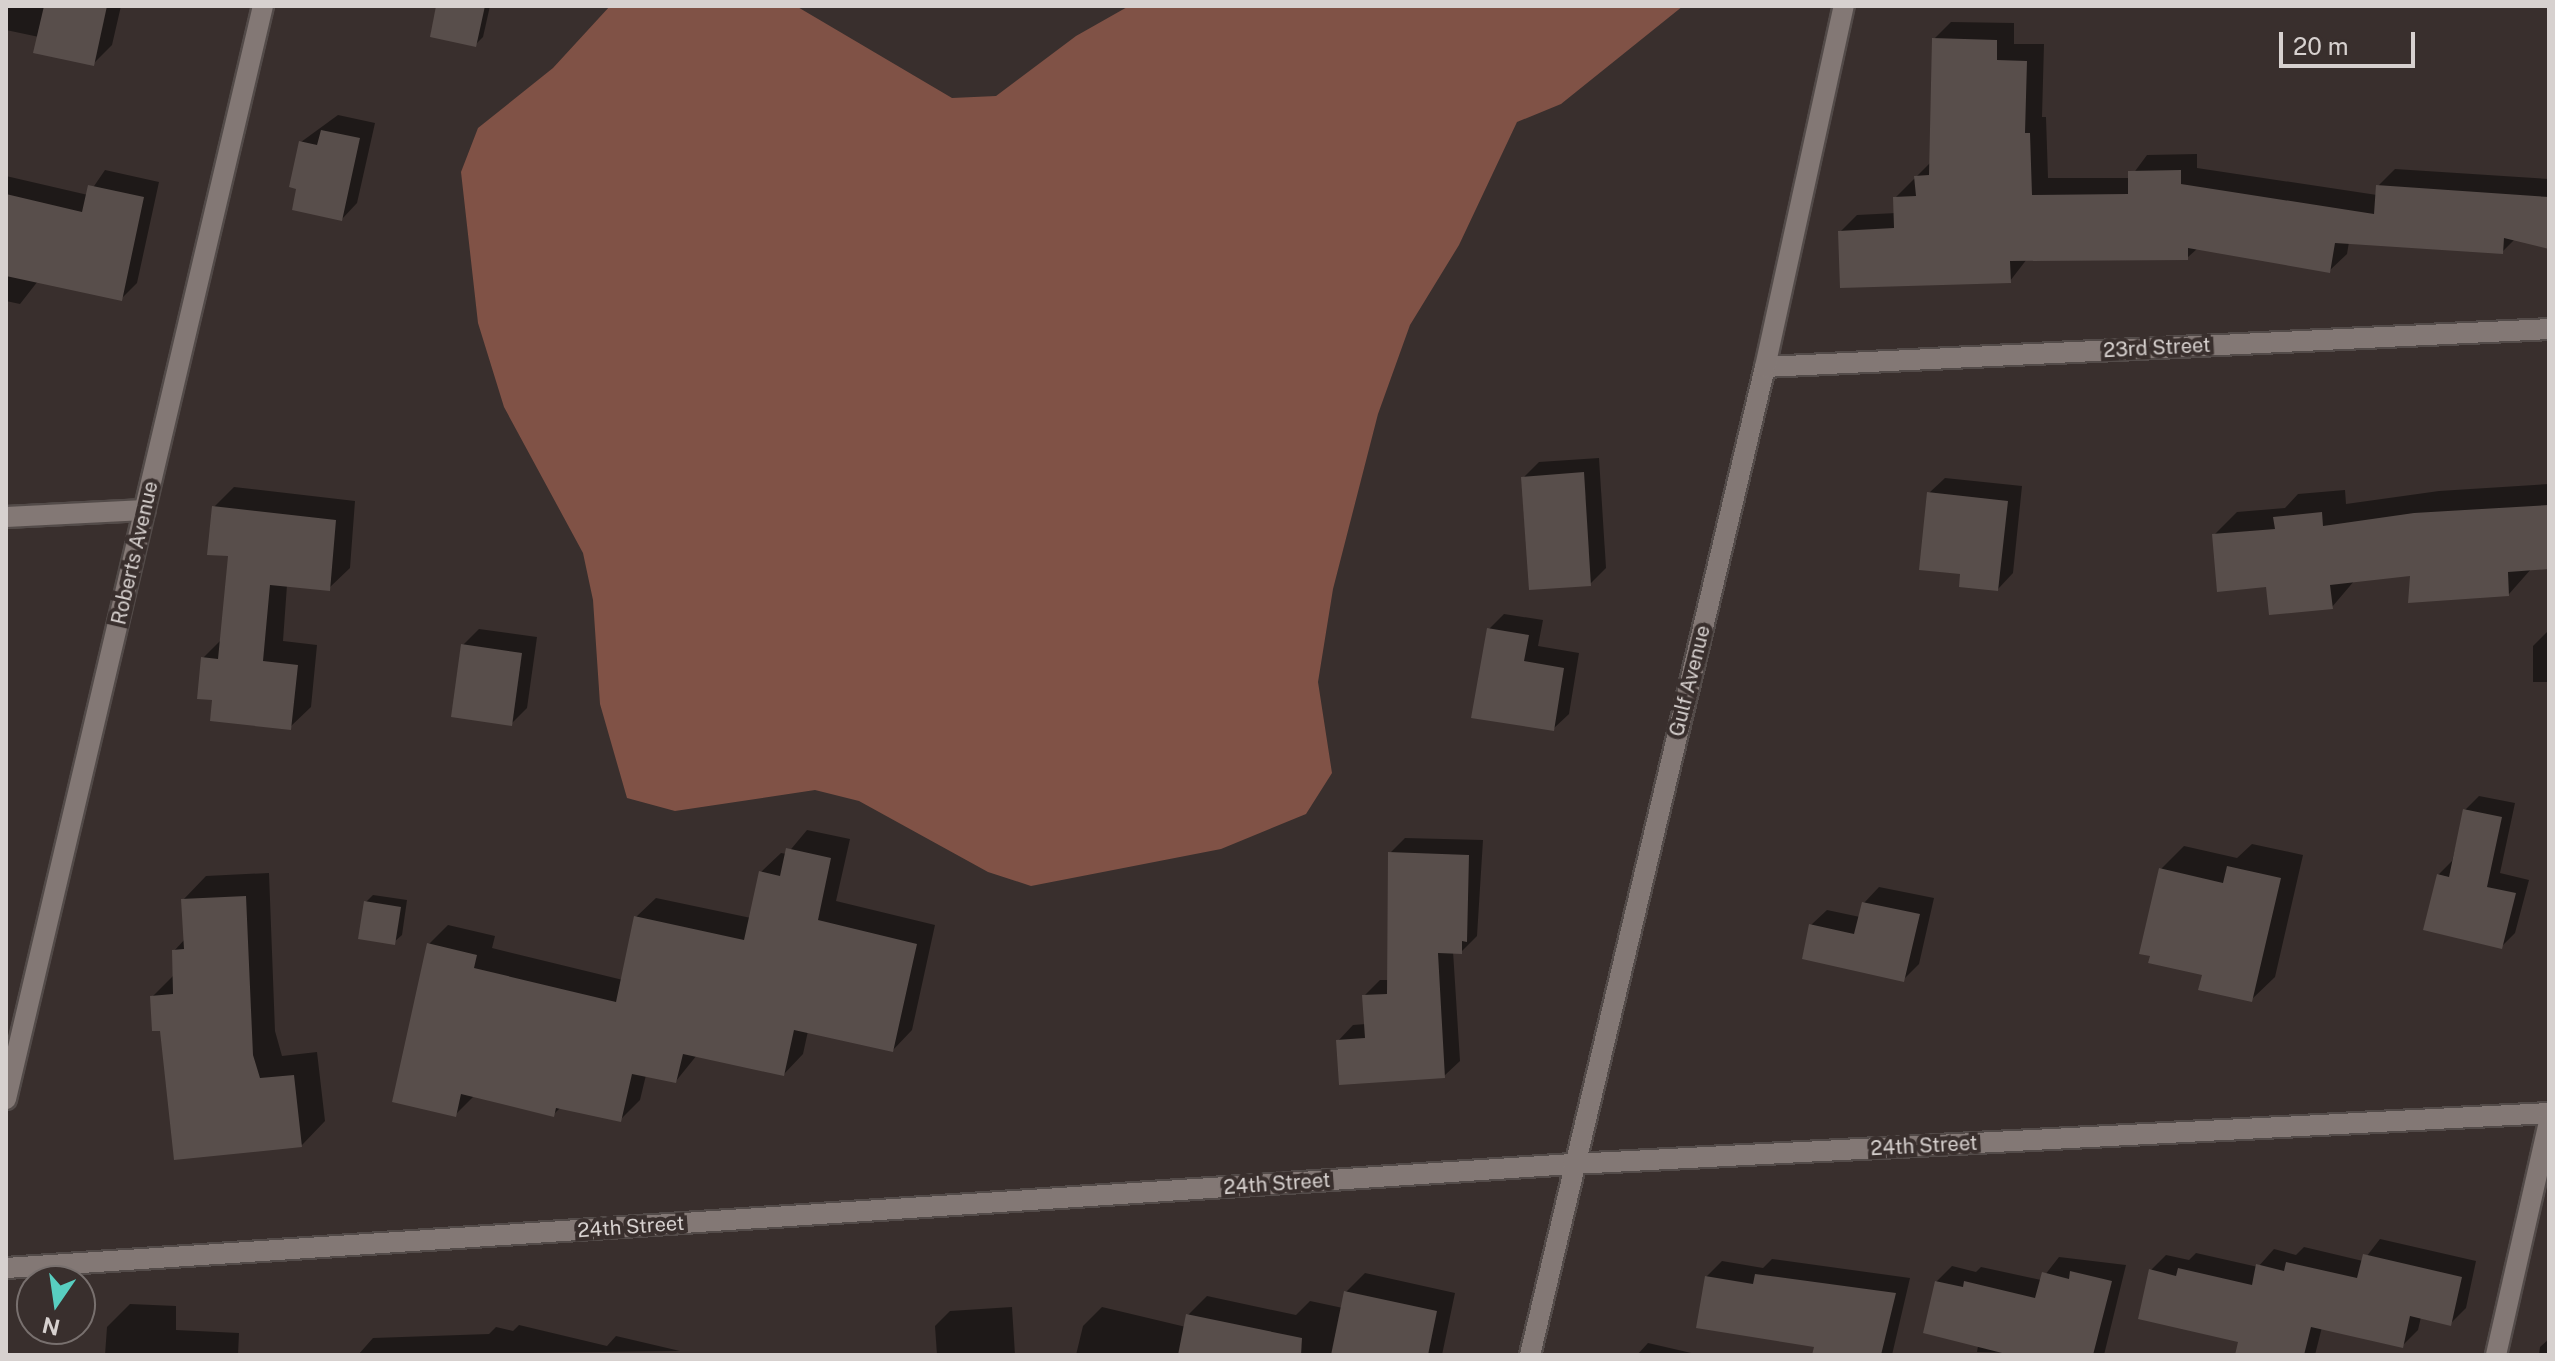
<!DOCTYPE html>
<style>
body{margin:0}
#map{position:relative;width:2555px;height:1361px;overflow:hidden;background:#392f2d;font-family:"Public Sans",sans-serif}
div>[style]{position:absolute}
.forest>*{inset:0;background:#805246}
.shadow>*{inset:0;background:#0007}
.building>*{inset:0;background:#584e4b}
.roads{filter:drop-shadow(2px 0 #534b49) drop-shadow(-2px 0 #534b49) drop-shadow(0 2px #534b49) drop-shadow(0 -2px #534b49)}
.minor>*{height:20px;margin:-10px;padding:0 10px;transform-origin:10px;border-radius:10px;background:#837875}
.tertiary>*{height:20px;margin:-10px;padding:0 10px;transform-origin:10px;border-radius:10px;background:#837875}
span{translate:-50% -50%;white-space:nowrap;text-align:center;line-height:1.15;-webkit-text-stroke:8px #392f2d;paint-order:stroke}
.street-label{font-size:20px;color:#d7d1cf}
.frame{position:absolute;inset:0;border:8px solid #d7d1cf;pointer-events:none}
.north{position:absolute;left:16px;top:1265px;width:80px;height:80px;box-sizing:border-box;background:#392f2d;border:2px solid #78706e;border-radius:50%;rotate:193deg;font-size:22px;font-weight:700;line-height:32px;text-align:center;color:#d7d1cf}
.north::after{content:'';display:block;margin:auto;width:28px;height:36px;background:#58cec0;clip-path:polygon(50% 0,100% 100%,50% 72%,0 100%)}
.scale{position:absolute;left:2279px;top:32px;width:136px;height:36px;box-sizing:border-box;border:4px solid #d7d1cf;border-top:0;padding-left:10px;font-size:24px;line-height:28px;white-space:nowrap;color:#d7d1cf;-webkit-text-stroke:6px #392f2d;paint-order:stroke}
</style>
<div id="map">
<div class="forest">
<div style="clip-path:polygon(610px 6px,796px 6px,952px 98px,996px 96px,1076px 36px,1129px 6px,1683px 6px,1561px 104px,1517px 122px,1459px 245px,1410px 325px,1378px 414px,1333px 589px,1318px 682px,1332px 773px,1306px 814px,1221px 849px,1031px 886px,988px 872px,859px 801px,815px 790px,675px 811px,627px 798px,600px 704px,593px 600px,583px 553px,504px 407px,478px 323px,461px 172px,478px 128px,553px 68px)"></div>
</div>
<div class="shadow">
<div style="clip-path:polygon(6px 6px,121px 6px,112px 45px,93px 64px,39px 37px,6px 30px)"></div>
<div style="clip-path:polygon(438px 6px,490px 6px,483px 37px,476px 44px)"></div>
<div style="clip-path:polygon(1951px 22px,2014px 23px,2014px 44px,2044px 44px,2042px 117px,2046px 117px,2048px 178px,2130px 178px,2147px 155px,2197px 154px,2197px 168px,2377px 195px,2378px 186px,2395px 169px,2549px 179px,2549px 247px,2515px 239px,2502px 252px,2349px 242px,2347px 254px,2329px 271px,2198px 248px,2187px 258px,2027px 259px,2010px 281px,1840px 232px,1857px 215px,1896px 213px,1895px 198px,1931px 162px,1934px 39px)"></div>
<div style="clip-path:polygon(338px 115px,375px 123px,357px 203px,342px 219px,301px 142px)"></div>
<div style="clip-path:polygon(105px 170px,159px 182px,137px 283px,121px 299px,38px 281px,20px 304px,6px 301px,6px 176px,88px 195px)"></div>
<div style="clip-path:polygon(1599px 458px,1606px 568px,1590px 584px,1523px 478px,1539px 462px)"></div>
<div style="clip-path:polygon(1945px 478px,2022px 486px,2013px 573px,1998px 589px,1962px 572px,1929px 493px)"></div>
<div style="clip-path:polygon(2549px 484px,2549px 567px,2532px 568px,2509px 594px,2412px 574px,2355px 580px,2332px 607px,2268px 585px,2214px 535px,2237px 512px,2285px 508px,2298px 494px,2345px 490px,2346px 504px,2439px 491px)"></div>
<div style="clip-path:polygon(234px 487px,355px 501px,350px 568px,329px 588px,287px 585px,283px 641px,317px 645px,311px 707px,290px 727px,214px 699px,203px 658px,222px 639px,230px 554px,214px 507px)"></div>
<div style="clip-path:polygon(1504px 614px,1543px 620px,1538px 646px,1579px 653px,1569px 714px,1553px 729px,1489px 629px)"></div>
<div style="clip-path:polygon(479px 629px,537px 637px,527px 708px,511px 724px,463px 645px)"></div>
<div style="clip-path:polygon(2549px 630px,2549px 682px,2533px 682px,2533px 646px)"></div>
<div style="clip-path:polygon(2479px 796px,2515px 803px,2500px 873px,2529px 880px,2515px 933px,2501px 947px,2438px 875px,2452px 861px,2465px 810px)"></div>
<div style="clip-path:polygon(807px 830px,850px 839px,836px 901px,935px 925px,912px 1030px,893px 1050px,808px 1031px,803px 1054px,784px 1074px,697px 1055px,676px 1081px,646px 1075px,640px 1100px,621px 1119px,561px 1107px,553px 1115px,475px 1095px,456px 1114px,429px 944px,448px 925px,495px 936px,492px 948px,623px 980px,636px 917px,656px 898px,751px 918px,761px 872px,781px 853px,787px 854px)"></div>
<div style="clip-path:polygon(1405px 838px,1483px 840px,1477px 936px,1461px 952px,1453px 951px,1460px 1061px,1444px 1076px,1338px 1041px,1353px 1025px,1366px 1024px,1364px 996px,1380px 980px,1389px 980px,1390px 853px)"></div>
<div style="clip-path:polygon(2252px 844px,2303px 855px,2275px 977px,2251px 1000px,2204px 973px,2152px 954px,2161px 869px,2184px 846px,2237px 858px)"></div>
<div style="clip-path:polygon(269px 873px,275px 1031px,282px 1056px,317px 1052px,325px 1121px,302px 1145px,161px 1028px,152px 997px,175px 974px,174px 951px,185px 939px,183px 900px,206px 876px)"></div>
<div style="clip-path:polygon(1879px 887px,1934px 898px,1919px 964px,1903px 980px,1811px 925px,1827px 910px,1860px 917px,1864px 903px)"></div>
<div style="clip-path:polygon(373px 895px,407px 900px,402px 935px,394px 942px,366px 902px)"></div>
<div style="clip-path:polygon(2380px 1239px,2476px 1261px,2466px 1308px,2450px 1324px,2421px 1317px,2418px 1330px,2402px 1346px,2322px 1327px,2315px 1355px,2237px 1355px,2240px 1341px,2151px 1270px,2166px 1255px,2189px 1260px,2196px 1253px,2258px 1267px,2274px 1249px,2296px 1255px,2304px 1247px,2363px 1261px)"></div>
<div style="clip-path:polygon(2059px 1257px,2126px 1265px,2104px 1355px,1977px 1352px,1978px 1346px,1936px 1282px,1952px 1266px,1976px 1272px,1981px 1267px,2041px 1280px)"></div>
<div style="clip-path:polygon(1772px 1259px,1910px 1278px,1892px 1355px,1814px 1355px,1817px 1345px,1706px 1277px,1722px 1261px,1763px 1268px)"></div>
<div style="clip-path:polygon(1365px 1273px,1455px 1293px,1442px 1355px,1076px 1355px,1083px 1326px,1102px 1307px,1186px 1327px,1188px 1315px,1207px 1296px,1296px 1315px,1310px 1301px,1343px 1308px,1346px 1292px)"></div>
<div style="clip-path:polygon(130px 1304px,176px 1306px,176px 1330px,239px 1333px,238px 1355px,105px 1355px,107px 1327px)"></div>
<div style="clip-path:polygon(1012px 1307px,1015px 1355px,937px 1355px,935px 1326px,950px 1311px)"></div>
<div style="clip-path:polygon(519px 1325px,607px 1346px,616px 1336px,680px 1351px,358px 1355px,373px 1338px,489px 1334px,496px 1327px,513px 1331px)"></div>
<div style="clip-path:polygon(2549px 1339px,2549px 1355px,2539px 1355px,2540px 1347px)"></div>
<div style="clip-path:polygon(1648px 1343px,1700px 1355px,1637px 1355px)"></div>
</div>
<div class="building">
<div style="clip-path:polygon(44px 6px,107px 6px,94px 66px,33px 53px)"></div>
<div style="clip-path:polygon(436px 6px,485px 6px,476px 47px,430px 37px)"></div>
<div style="clip-path:polygon(1932px 38px,1997px 40px,1997px 60px,2027px 61px,2025px 133px,2030px 133px,2032px 195px,2128px 194px,2128px 171px,2181px 170px,2181px 184px,2374px 214px,2376px 185px,2549px 197px,2549px 249px,2504px 238px,2503px 254px,2335px 243px,2330px 273px,2188px 248px,2188px 260px,2010px 261px,2011px 283px,1840px 288px,1838px 231px,1894px 228px,1893px 197px,1916px 196px,1914px 176px,1929px 175px)"></div>
<div style="clip-path:polygon(321px 130px,360px 138px,342px 221px,292px 210px,296px 189px,289px 187px,299px 141px,317px 145px)"></div>
<div style="clip-path:polygon(88px 185px,144px 197px,122px 301px,6px 276px,6px 194px,82px 212px)"></div>
<div style="clip-path:polygon(1584px 472px,1591px 586px,1529px 590px,1521px 477px)"></div>
<div style="clip-path:polygon(1927px 492px,2008px 501px,1998px 591px,1959px 587px,1960px 574px,1919px 570px)"></div>
<div style="clip-path:polygon(2549px 505px,2549px 569px,2508px 572px,2509px 596px,2408px 603px,2410px 576px,2330px 585px,2333px 609px,2269px 615px,2266px 587px,2217px 592px,2212px 534px,2275px 529px,2273px 517px,2322px 512px,2323px 526px,2414px 513px)"></div>
<div style="clip-path:polygon(212px 506px,336px 520px,330px 591px,270px 585px,263px 661px,298px 665px,291px 730px,210px 721px,212px 700px,197px 699px,201px 657px,218px 659px,228px 556px,207px 555px)"></div>
<div style="clip-path:polygon(1487px 628px,1529px 635px,1524px 661px,1564px 668px,1554px 731px,1471px 718px)"></div>
<div style="clip-path:polygon(461px 644px,522px 653px,512px 726px,451px 717px)"></div>
<div style="clip-path:polygon(2463px 809px,2502px 817px,2487px 887px,2516px 893px,2502px 949px,2423px 930px,2437px 874px,2449px 877px)"></div>
<div style="clip-path:polygon(786px 848px,831px 858px,818px 920px,917px 944px,893px 1052px,794px 1030px,784px 1076px,683px 1054px,676px 1083px,632px 1074px,621px 1122px,556px 1108px,554px 1117px,461px 1094px,456px 1117px,392px 1102px,427px 943px,477px 955px,474px 968px,616px 1002px,634px 916px,744px 940px,759px 871px,780px 876px)"></div>
<div style="clip-path:polygon(1388px 852px,1469px 855px,1467px 942px,1462px 941px,1462px 954px,1438px 953px,1445px 1078px,1339px 1085px,1336px 1040px,1365px 1038px,1362px 995px,1387px 994px)"></div>
<div style="clip-path:polygon(2227px 866px,2281px 878px,2252px 1002px,2198px 990px,2202px 975px,2148px 963px,2150px 956px,2139px 954px,2159px 868px,2223px 883px)"></div>
<div style="clip-path:polygon(246px 896px,253px 1055px,260px 1078px,294px 1075px,302px 1147px,174px 1160px,160px 1031px,152px 1031px,150px 996px,173px 994px,172px 950px,184px 949px,181px 899px)"></div>
<div style="clip-path:polygon(364px 901px,401px 907px,395px 945px,358px 939px)"></div>
<div style="clip-path:polygon(1862px 902px,1920px 914px,1904px 982px,1802px 959px,1809px 924px,1854px 934px)"></div>
<div style="clip-path:polygon(2363px 1254px,2462px 1277px,2451px 1326px,2410px 1316px,2403px 1348px,2311px 1327px,2304px 1355px,2235px 1355px,2238px 1342px,2138px 1319px,2149px 1269px,2176px 1276px,2178px 1268px,2252px 1285px,2256px 1264px,2284px 1271px,2286px 1262px,2357px 1278px)"></div>
<div style="clip-path:polygon(2070px 1271px,2112px 1281px,2093px 1355px,2010px 1355px,1923px 1333px,1935px 1281px,1963px 1287px,1964px 1281px,2035px 1298px,2042px 1272px,2069px 1279px)"></div>
<div style="clip-path:polygon(1755px 1274px,1896px 1293px,1881px 1355px,1812px 1355px,1814px 1347px,1696px 1328px,1705px 1276px,1753px 1284px)"></div>
<div style="clip-path:polygon(1344px 1291px,1437px 1311px,1428px 1355px,1331px 1355px)"></div>
<div style="clip-path:polygon(1186px 1314px,1302px 1338px,1301px 1355px,1178px 1355px)"></div>
</div>
<div class="roads">
<div class="minor">
<div style="left:1765px;top:367px;width:785px;rotate:-2.77deg"></div>
<div style="left:6px;top:517px;width:139px;rotate:-2.9deg"></div>
<div style="left:6px;top:1099px;width:1123px;rotate:-76.77deg"></div>
<div style="left:6px;top:1268px;width:1570px;rotate:-3.8deg"></div>
<div style="left:1573px;top:1164px;width:977px;rotate:-2.99deg"></div>
<div style="left:2496px;top:1355px;width:239px;rotate:-77.2deg"></div>
</div>
<div class="tertiary">
<div style="left:1530px;top:1355px;width:1016px;rotate:-76.62deg"></div>
<div style="left:1765px;top:367px;width:370px;rotate:-77.7deg"></div>
</div>
</div>
<div class="street-label">
<span style="left:2157px;top:348px;rotate:-3deg">23rd Street</span>
<span style="left:135px;top:553px;rotate:-77deg">Roberts Avenue</span>
<span style="left:1690px;top:681px;rotate:-76deg">Gulf Avenue</span>
<span style="left:1924px;top:1146px;rotate:-3deg">24th Street</span>
<span style="left:1277px;top:1184px;rotate:-4deg">24th Street</span>
<span style="left:631px;top:1227px;rotate:-4deg">24th Street</span>
</div>
<div class="frame"></div>
<div class="north">N</div>
<div class="scale">20 m</div>
</div>
